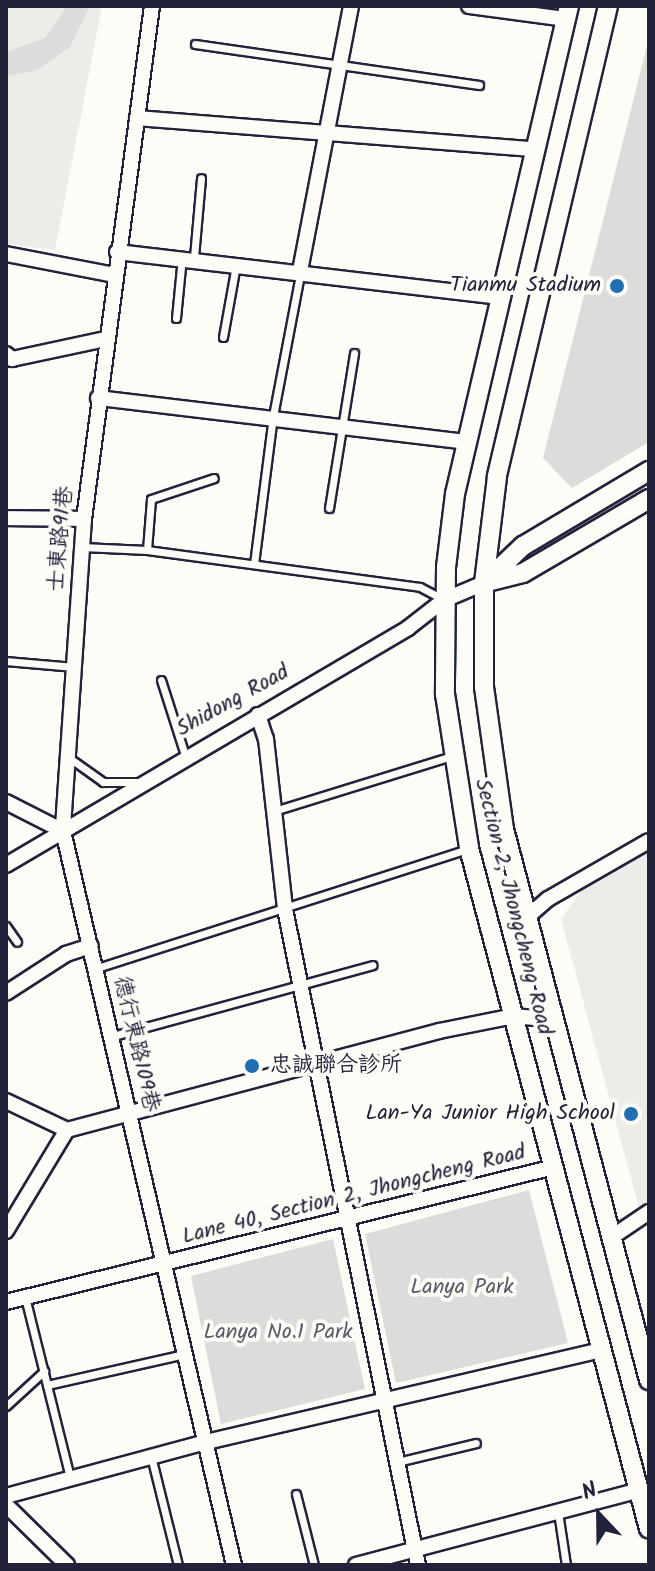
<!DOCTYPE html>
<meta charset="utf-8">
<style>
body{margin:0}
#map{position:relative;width:655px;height:1571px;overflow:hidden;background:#fdfcf7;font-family:Kalam,"LXGW WenKai TC",sans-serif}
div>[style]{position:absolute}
.built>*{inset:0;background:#ecece9}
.green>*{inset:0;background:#dddcdb}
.roads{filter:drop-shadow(2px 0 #22223b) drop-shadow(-2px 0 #22223b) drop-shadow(0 2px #22223b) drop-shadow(0 -2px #22223b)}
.service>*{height:7px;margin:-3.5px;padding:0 3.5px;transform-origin:3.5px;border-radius:3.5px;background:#fdfcf7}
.minor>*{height:14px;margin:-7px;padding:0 7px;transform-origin:7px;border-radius:7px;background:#fdfcf7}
.tertiary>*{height:18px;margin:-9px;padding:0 9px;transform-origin:9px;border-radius:9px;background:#fdfcf7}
.dots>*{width:22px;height:22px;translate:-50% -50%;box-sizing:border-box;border:4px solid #fdfcf7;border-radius:50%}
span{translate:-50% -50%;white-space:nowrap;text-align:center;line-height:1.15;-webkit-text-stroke:8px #fdfcf7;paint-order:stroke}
.poi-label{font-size:22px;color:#22223b}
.right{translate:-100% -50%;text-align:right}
.left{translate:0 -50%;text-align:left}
.street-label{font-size:22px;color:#22223b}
.park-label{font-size:22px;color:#5a5a6b}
.frame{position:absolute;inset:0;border:8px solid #22223b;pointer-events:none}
.north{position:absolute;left:559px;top:1475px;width:80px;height:80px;-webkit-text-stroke:6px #fdfcf7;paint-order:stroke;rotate:338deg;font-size:22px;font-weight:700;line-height:32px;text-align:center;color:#22223b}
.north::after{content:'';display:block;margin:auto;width:28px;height:36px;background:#22223b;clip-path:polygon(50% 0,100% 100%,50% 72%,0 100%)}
</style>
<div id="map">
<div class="built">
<div style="clip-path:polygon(6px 6px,102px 6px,55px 250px,6px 244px)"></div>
<div style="clip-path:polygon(649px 851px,649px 1199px,639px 1208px,561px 919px,581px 891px)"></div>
</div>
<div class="green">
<div style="clip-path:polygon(67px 6px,90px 6px,70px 47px,37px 70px,6px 76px,6px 52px,45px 38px)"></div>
<div style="clip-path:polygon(649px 38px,649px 442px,572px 488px,543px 458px)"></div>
<div style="clip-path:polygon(529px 1190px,568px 1343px,396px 1383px,365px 1234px)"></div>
<div style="clip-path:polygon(333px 1239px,365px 1389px,221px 1424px,191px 1276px)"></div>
</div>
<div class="roads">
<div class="service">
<div style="left:195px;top:44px;width:287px;rotate:8.2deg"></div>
<div style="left:194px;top:257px;width:79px;rotate:-84.9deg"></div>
<div style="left:176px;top:318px;width:61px;rotate:-84.4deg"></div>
<div style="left:223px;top:337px;width:73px;rotate:-79.8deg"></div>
<div style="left:329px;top:508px;width:157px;rotate:-80.8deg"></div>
<div style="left:82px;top:547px;width:65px;rotate:2.6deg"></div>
<div style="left:147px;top:550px;width:275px;rotate:7.7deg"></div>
<div style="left:420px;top:587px;width:27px;rotate:28deg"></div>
<div style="left:147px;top:550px;width:51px;rotate:-85.5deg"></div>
<div style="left:151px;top:499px;width:66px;rotate:-18.4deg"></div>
<div style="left:254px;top:564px;width:149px;rotate:-82.7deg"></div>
<div style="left:273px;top:416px;width:145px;rotate:-79.2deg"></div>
<div style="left:6px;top:661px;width:68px;rotate:5deg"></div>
<div style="left:161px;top:680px;width:79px;rotate:72.3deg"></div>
<div style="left:68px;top:757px;width:43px;rotate:35.5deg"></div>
<div style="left:103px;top:782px;width:36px"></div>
<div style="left:274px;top:811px;width:186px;rotate:-17.2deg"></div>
<div style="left:6px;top:926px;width:19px;rotate:55deg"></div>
<div style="left:97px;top:968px;width:390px;rotate:-17.8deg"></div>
<div style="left:113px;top:1036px;width:269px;rotate:-15.3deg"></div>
<div style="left:25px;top:1297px;width:186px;rotate:76deg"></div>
<div style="left:47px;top:1385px;width:141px;rotate:-12.7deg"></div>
<div style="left:6px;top:1406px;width:52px;rotate:-42.6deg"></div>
<div style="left:151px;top:1456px;width:112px;rotate:76.1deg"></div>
<div style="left:397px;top:1462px;width:81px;rotate:-13.5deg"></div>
<div style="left:296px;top:1494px;width:73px;rotate:75.8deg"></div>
<div style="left:558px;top:1512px;width:54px;rotate:81.4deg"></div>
</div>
<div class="minor">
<div style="left:152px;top:6px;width:517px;rotate:97.55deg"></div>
<div style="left:84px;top:519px;width:313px;rotate:93.9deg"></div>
<div style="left:63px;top:831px;width:754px;rotate:76.89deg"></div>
<div style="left:469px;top:6px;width:97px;rotate:7.7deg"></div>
<div style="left:137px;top:118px;width:399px;rotate:4.5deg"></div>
<div style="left:117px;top:252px;width:386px;rotate:6.7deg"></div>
<div style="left:6px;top:254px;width:110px;rotate:11deg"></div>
<div style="left:300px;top:271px;width:270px;rotate:-79.1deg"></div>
<div style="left:6px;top:354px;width:8px;rotate:40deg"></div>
<div style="left:12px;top:359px;width:95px;rotate:-12.1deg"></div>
<div style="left:98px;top:398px;width:372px;rotate:6.8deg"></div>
<div style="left:6px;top:518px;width:78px;rotate:0.7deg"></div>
<div style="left:258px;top:715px;width:25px;rotate:72deg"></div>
<div style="left:266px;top:739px;width:171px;rotate:83.6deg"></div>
<div style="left:285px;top:909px;width:669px;rotate:78.54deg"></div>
<div style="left:6px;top:802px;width:64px;rotate:27deg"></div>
<div style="left:6px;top:865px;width:467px;rotate:-30.5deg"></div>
<div style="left:408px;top:628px;width:46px;rotate:-37.9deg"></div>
<div style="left:444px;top:600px;width:43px;rotate:-23deg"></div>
<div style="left:526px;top:918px;width:29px;rotate:-41deg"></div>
<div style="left:548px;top:899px;width:116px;rotate:-29.9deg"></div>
<div style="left:6px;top:993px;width:72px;rotate:-33deg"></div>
<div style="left:66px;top:954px;width:26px;rotate:-18deg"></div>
<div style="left:6px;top:1101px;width:68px;rotate:25.4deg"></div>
<div style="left:6px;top:1231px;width:118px;rotate:-58.9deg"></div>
<div style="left:67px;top:1130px;width:385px;rotate:-14.9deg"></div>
<div style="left:439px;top:1031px;width:76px;rotate:-11.3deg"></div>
<div style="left:514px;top:1016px;width:41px;rotate:5.6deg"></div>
<div style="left:612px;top:1237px;width:45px;rotate:-34deg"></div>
<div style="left:6px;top:1302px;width:564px;rotate:-13.84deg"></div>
<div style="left:6px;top:1496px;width:207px;rotate:-15.1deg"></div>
<div style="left:206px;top:1442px;width:407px;rotate:-13.1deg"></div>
<div style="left:6px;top:1505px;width:86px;rotate:44.5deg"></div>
<div style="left:356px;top:1565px;width:294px;rotate:-14.8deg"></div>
</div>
<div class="tertiary">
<div style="left:569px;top:6px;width:501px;rotate:103.15deg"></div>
<div style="left:455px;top:494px;width:74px;rotate:97deg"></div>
<div style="left:446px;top:567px;width:127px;rotate:90.5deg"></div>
<div style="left:445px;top:694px;width:156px;rotate:81.1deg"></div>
<div style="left:469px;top:848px;width:704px;rotate:75.19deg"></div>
<div style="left:608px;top:6px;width:484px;rotate:103.3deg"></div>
<div style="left:497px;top:477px;width:107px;rotate:97deg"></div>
<div style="left:484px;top:583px;width:104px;rotate:90deg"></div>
<div style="left:484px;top:687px;width:143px;rotate:82deg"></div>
<div style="left:504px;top:829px;width:570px;rotate:75.26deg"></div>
<div style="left:487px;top:582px;width:37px;rotate:-14deg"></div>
<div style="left:523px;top:573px;width:146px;rotate:-30.4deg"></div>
<div style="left:484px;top:583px;width:54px;rotate:-43.5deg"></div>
<div style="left:523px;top:546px;width:147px;rotate:-30.8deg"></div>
</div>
</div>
<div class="dots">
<div style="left:617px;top:286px;background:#1f6fb2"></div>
<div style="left:252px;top:1066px;background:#1f6fb2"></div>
<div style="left:631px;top:1114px;background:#1f6fb2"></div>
</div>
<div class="poi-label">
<span class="right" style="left:601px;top:286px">Tianmu Stadium</span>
<span class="left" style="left:270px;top:1066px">忠誠聯合診所</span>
<span class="right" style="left:615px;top:1114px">Lan-Ya Junior High School</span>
</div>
<div class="street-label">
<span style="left:61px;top:539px;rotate:-85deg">士東路91巷</span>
<span style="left:233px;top:701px;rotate:-29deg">Shidong Road</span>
<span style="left:513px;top:907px;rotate:76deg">Section 2, Jhongcheng Road</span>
<span style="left:136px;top:1044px;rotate:77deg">德行東路109巷</span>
<span style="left:354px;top:1195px;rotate:-14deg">Lane 40, Section 2, Jhongcheng Road</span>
</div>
<div class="park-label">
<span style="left:462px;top:1288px">Lanya Park</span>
<span style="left:278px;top:1333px">Lanya No.1 Park</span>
</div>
<div class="frame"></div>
<div class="north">N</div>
</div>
